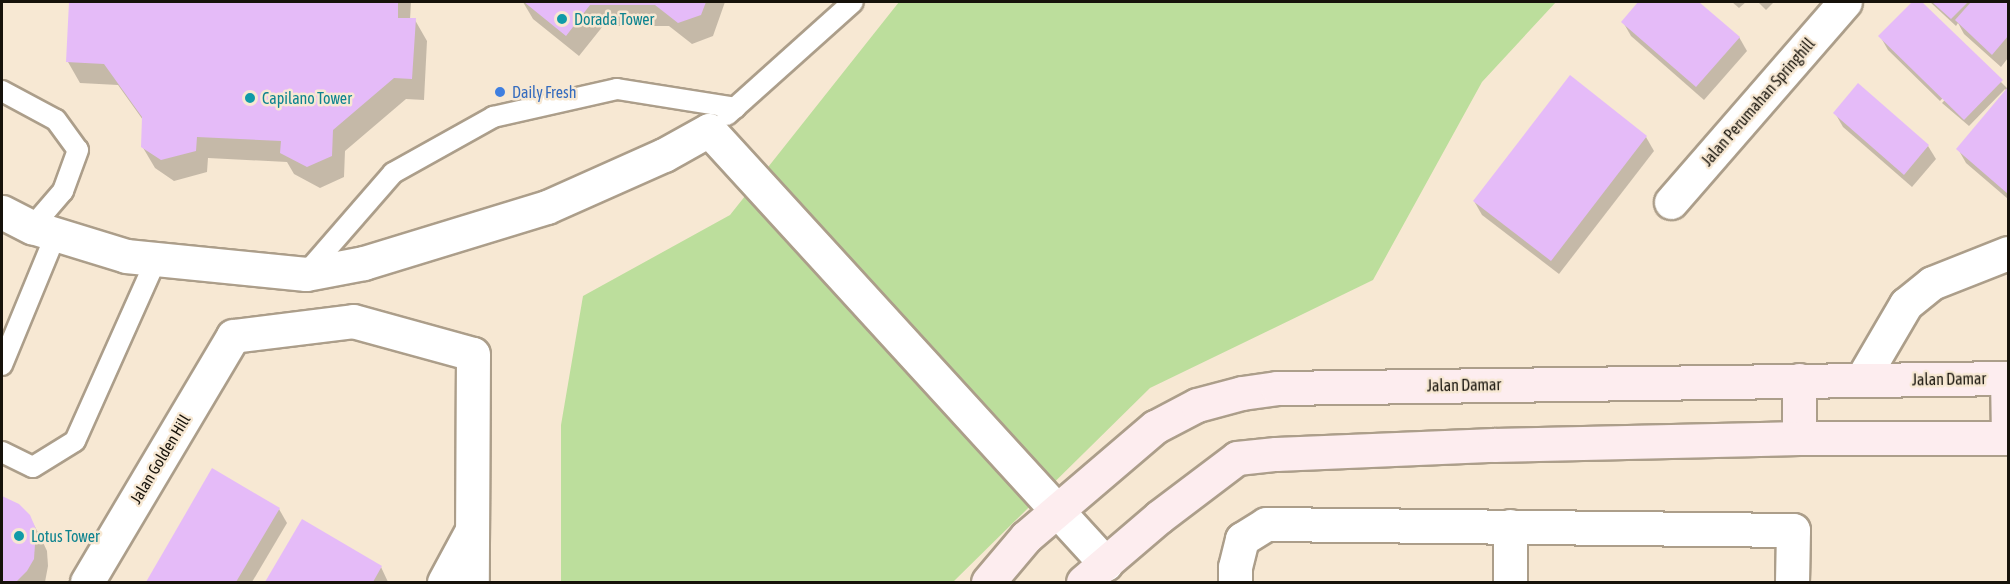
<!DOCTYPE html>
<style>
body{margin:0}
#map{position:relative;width:2010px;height:584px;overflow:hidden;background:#f7e8d3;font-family:"Asap Condensed",sans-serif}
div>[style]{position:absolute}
.green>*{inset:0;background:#bcde9c}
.shadow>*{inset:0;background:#0003}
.building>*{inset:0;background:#e5bbf8}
.roads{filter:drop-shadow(2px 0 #ac9e8a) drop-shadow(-2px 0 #ac9e8a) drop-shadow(0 2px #ac9e8a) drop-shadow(0 -2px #ac9e8a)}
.lane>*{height:20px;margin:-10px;padding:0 10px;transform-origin:10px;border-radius:10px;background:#fff}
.street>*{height:33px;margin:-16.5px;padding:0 16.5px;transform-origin:16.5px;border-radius:16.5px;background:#fff}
.secondary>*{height:33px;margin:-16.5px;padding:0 16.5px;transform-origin:16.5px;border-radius:16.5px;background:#fdedef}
.dots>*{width:16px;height:16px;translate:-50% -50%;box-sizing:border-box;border:3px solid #f7e8d3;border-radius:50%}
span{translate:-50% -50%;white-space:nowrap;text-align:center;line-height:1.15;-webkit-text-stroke:5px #f7e8d3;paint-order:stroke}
.culture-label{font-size:16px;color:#0d838f}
.left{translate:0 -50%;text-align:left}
.shop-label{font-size:16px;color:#366cbe}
.street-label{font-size:16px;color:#16120a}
.frame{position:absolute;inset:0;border:3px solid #16120a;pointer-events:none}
</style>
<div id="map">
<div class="green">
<div style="clip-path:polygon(899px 2px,1556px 2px,1482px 82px,1373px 280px,1150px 388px,953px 582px,561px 582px,561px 425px,583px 296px,730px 215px)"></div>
</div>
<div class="shadow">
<div style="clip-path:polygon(89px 2px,411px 2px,410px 20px,415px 20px,427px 41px,424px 100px,406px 99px,345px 151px,344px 177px,320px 188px,294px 174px,287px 162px,208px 158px,207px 172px,174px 181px,155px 168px,142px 146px,143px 120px,118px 85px,80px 83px,68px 62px)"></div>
<div style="clip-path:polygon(523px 2px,725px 2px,713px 36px,692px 44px,669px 26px,603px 26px,579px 56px,533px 19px)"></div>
<div style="clip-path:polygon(1640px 2px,1697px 2px,1739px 37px,1747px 51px,1704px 100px,1631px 36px,1623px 22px)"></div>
<div style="clip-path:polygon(1732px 2px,1746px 2px,1739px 8px)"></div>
<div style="clip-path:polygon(1758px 2px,1774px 2px,1766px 10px)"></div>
<div style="clip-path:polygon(1914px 2px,1920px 2px,2008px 89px,2008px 199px,1966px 163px,1958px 149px,2007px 91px,2005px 89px,1969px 126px,1942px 103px,1980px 62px,1978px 60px,1940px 101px,1888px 50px,1880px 36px)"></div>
<div style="clip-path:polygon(1930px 2px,2008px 2px,2008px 58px,2001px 67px,1964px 34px,1958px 23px,1956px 26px)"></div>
<div style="clip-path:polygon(1570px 77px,1646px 137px,1654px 151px,1559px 274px,1482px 215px,1474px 201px)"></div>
<div style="clip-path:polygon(1835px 113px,1928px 146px,1936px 159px,1912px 187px,1843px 127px)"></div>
<div style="clip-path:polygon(213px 471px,279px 509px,287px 523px,252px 582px,147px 582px)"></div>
<div style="clip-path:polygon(2px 498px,29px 516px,41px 538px,47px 551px,48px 566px,45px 582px,2px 582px)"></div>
<div style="clip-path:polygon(302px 521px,381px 567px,388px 582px,266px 582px)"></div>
</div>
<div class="building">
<div style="clip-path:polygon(69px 2px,398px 2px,398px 18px,416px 18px,412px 79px,394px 78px,333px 130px,332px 156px,307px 167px,280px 153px,281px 141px,197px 137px,196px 151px,161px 160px,141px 147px,142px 117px,104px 64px,66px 62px)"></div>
<div style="clip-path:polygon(524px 2px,706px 2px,701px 15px,678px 23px,655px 5px,590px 5px,566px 36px)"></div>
<div style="clip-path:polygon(1638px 2px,1699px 2px,1740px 37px,1696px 87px,1621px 22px)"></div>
<div style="clip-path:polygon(1912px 2px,1922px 2px,2003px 80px,1964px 120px,1878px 36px)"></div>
<div style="clip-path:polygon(1932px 2px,1968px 2px,1951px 19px)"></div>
<div style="clip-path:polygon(1971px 2px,2008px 2px,2008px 36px,1992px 55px,1955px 20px)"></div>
<div style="clip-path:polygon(1570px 75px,1647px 136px,1551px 261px,1473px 201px)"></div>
<div style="clip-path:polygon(1858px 83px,1929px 145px,1904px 175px,1833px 113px)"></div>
<div style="clip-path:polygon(2008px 87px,2008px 194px,1956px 149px)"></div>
<div style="clip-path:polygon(212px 468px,280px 508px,236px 582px,146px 582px)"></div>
<div style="clip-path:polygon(2px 496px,19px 504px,30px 515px,36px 529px,34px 559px,27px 571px,16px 582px,2px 582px)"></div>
<div style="clip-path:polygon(302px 519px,382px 566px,373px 582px,265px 582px)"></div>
</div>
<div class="roads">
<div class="lane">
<div style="left:2px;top:91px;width:61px;rotate:28.2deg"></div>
<div style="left:56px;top:120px;width:37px;rotate:54deg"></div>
<div style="left:78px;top:150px;width:44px;rotate:110.1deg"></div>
<div style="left:63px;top:191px;width:48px;rotate:130.7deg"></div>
<div style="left:727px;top:115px;width:169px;rotate:-41.9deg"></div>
<div style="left:307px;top:272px;width:131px;rotate:-49deg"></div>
<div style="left:393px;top:173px;width:115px;rotate:-29.2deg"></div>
<div style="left:493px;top:117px;width:127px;rotate:-12.7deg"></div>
<div style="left:617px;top:89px;width:120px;rotate:9.1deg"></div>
<div style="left:2px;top:365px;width:142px;rotate:-67.6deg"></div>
<div style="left:2px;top:452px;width:34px;rotate:26deg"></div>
<div style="left:33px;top:467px;width:49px;rotate:-31.8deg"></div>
<div style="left:75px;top:441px;width:198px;rotate:-65.9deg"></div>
</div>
<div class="street">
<div style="left:1671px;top:202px;width:265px;rotate:-49deg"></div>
<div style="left:2px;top:212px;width:34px;rotate:27deg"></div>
<div style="left:32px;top:227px;width:98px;rotate:17.1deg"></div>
<div style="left:126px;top:256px;width:181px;rotate:5.7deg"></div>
<div style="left:306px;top:274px;width:59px;rotate:-10.7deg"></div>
<div style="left:364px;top:263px;width:191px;rotate:-17deg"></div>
<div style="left:547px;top:207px;width:128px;rotate:-24deg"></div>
<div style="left:664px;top:155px;width:51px;rotate:-29.1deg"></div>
<div style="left:709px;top:130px;width:588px;rotate:47.55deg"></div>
<div style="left:1862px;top:379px;width:87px;rotate:-59.6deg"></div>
<div style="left:1906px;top:304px;width:33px;rotate:-39deg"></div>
<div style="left:1932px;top:283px;width:82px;rotate:-21.5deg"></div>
<div style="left:1510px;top:526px;width:56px;rotate:90deg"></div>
<div style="left:87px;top:582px;width:286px;rotate:-59.3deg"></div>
<div style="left:233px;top:336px;width:121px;rotate:-7.1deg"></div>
<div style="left:353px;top:321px;width:124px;rotate:15.4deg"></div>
<div style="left:473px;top:354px;width:228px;rotate:90.3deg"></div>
<div style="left:444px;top:582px;width:55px;rotate:-61.6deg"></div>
<div style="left:1235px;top:582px;width:15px;rotate:-90deg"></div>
<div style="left:1235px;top:567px;width:29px;rotate:-76deg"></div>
<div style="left:1242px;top:539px;width:28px;rotate:-32deg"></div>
<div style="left:1266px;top:524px;width:527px;rotate:0.65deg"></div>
<div style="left:1793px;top:530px;width:52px;rotate:91.1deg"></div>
</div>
<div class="secondary">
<div style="left:2007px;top:378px;width:60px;rotate:89deg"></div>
<div style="left:1799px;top:438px;width:58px;rotate:-90deg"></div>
<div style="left:988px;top:582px;width:59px;rotate:-49.8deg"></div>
<div style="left:1026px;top:537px;width:170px;rotate:-40.5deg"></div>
<div style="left:1155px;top:427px;width:47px;rotate:-27.6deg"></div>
<div style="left:1197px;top:405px;width:47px;rotate:-14.9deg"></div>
<div style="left:1242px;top:393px;width:35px;rotate:-8deg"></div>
<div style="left:1277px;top:388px;width:731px;rotate:-0.78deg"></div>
<div style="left:1083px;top:582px;width:100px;rotate:-40.5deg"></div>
<div style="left:1159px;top:517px;width:98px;rotate:-37.1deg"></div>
<div style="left:1237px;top:458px;width:39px;rotate:-6deg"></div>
<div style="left:1276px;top:454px;width:218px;rotate:-2.4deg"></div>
<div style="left:1494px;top:445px;width:305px;rotate:-1.3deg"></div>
<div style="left:1799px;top:438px;width:209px"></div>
</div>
</div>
<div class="dots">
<div style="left:562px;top:19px;background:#0f9aa8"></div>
<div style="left:500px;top:92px;background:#3f7fe0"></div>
<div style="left:250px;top:98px;background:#0f9aa8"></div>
<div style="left:19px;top:536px;background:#0f9aa8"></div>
</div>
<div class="culture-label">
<span class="left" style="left:574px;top:19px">Dorada Tower</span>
<span class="left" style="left:262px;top:98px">Capilano Tower</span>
<span class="left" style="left:31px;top:536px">Lotus Tower</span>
</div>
<div class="shop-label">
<span class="left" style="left:512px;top:92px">Daily Fresh</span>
</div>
<div class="street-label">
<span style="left:1758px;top:102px;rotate:-49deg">Jalan Perumahan Springhill</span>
<span style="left:1949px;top:379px;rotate:-1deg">Jalan Damar</span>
<span style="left:1464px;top:385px;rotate:-1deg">Jalan Damar</span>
<span style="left:160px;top:459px;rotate:-59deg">Jalan Golden Hill</span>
</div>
<div class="frame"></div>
</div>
